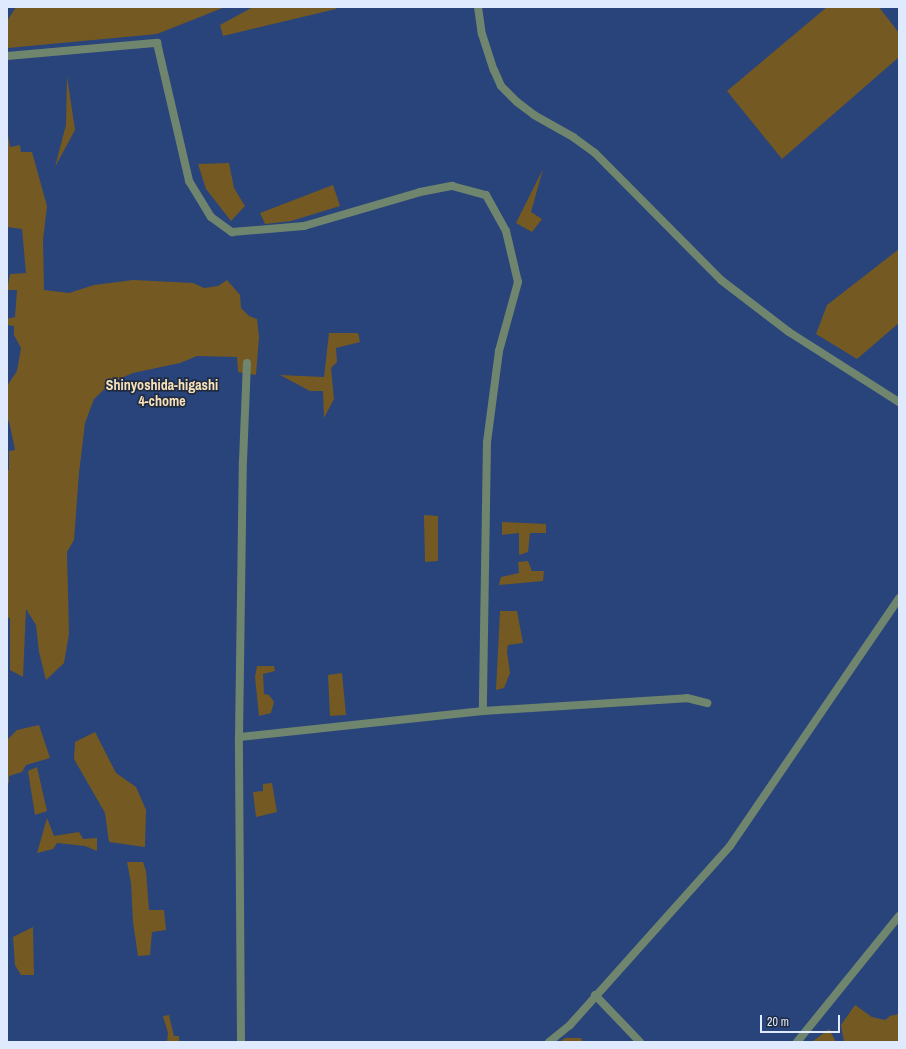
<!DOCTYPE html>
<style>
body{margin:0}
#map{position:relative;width:906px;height:1049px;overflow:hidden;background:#28447a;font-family:"Archivo Narrow",sans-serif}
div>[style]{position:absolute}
.green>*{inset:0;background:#755922}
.minor>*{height:8px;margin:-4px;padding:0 4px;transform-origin:4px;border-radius:4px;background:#70856d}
span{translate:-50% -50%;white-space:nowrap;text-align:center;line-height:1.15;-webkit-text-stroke:3.5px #1f2c44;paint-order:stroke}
.neighbourhood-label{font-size:14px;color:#f9e1b8;font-weight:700}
.frame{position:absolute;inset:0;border:8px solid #dfeafe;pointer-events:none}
.scale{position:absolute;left:760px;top:1015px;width:80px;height:18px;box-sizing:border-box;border:2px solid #dfeafe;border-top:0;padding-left:5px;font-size:12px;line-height:14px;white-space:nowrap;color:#dfeafe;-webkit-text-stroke:3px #1f2c44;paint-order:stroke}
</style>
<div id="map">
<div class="green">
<div style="clip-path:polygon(16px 7px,225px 7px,157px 34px,8px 48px,7px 21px)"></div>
<div style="clip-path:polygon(253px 7px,336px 7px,336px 9px,223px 36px,220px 25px)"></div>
<div style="clip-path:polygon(827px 7px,879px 7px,899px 33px,899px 57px,782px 159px,727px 91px)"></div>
<div style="clip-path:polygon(67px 76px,75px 130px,55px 167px,66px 125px)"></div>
<div style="clip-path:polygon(7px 129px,10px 147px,20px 145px,21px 152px,32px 152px,47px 206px,43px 240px,44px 290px,69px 293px,94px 285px,133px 280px,193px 283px,204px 288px,218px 286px,227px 280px,240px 295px,241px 308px,249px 316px,257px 319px,259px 337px,256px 375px,238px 372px,237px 357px,197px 356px,180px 363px,133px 373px,112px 382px,94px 399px,85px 423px,79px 473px,74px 540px,67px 552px,69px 634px,64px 663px,46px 680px,39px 652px,36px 625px,26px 609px,23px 677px,10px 670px,10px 618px,7px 618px,7px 471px,9px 470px,9px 451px,15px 450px,9px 421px,7px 421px,7px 386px,17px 371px,21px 348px,14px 335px,14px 326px,7px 325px,7px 319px,15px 317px,17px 290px,7px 290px,10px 274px,26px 273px,22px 229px,7px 227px)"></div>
<div style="clip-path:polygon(229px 163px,234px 188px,245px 206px,231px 221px,206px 189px,198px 164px)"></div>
<div style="clip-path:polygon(543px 169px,531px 212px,542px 219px,532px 232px,516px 223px)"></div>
<div style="clip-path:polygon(333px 185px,340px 206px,291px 221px,265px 224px,260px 213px)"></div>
<div style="clip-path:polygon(899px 249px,899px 323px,857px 359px,816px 334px,827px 305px)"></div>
<div style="clip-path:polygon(329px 333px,358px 333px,360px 342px,336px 348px,337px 362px,331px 368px,334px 399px,324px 418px,323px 391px,310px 391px,280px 375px,324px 377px)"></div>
<div style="clip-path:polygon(424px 515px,438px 516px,438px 561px,425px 562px)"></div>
<div style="clip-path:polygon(502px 522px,546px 524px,546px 533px,530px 533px,528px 552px,519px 555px,519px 533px,502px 535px)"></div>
<div style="clip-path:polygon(528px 561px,532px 571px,544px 571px,543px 581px,499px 585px,501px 577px,519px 573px,518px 562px)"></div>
<div style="clip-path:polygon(500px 611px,517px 611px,523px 643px,508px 645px,507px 652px,510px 673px,504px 688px,496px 690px)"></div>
<div style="clip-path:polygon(257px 666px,274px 666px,275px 671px,263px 674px,264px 694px,269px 695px,274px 702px,271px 713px,259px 716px,255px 677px)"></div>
<div style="clip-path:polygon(342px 673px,346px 715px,330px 716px,328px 675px)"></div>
<div style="clip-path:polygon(39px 725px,50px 758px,26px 765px,22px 772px,9px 776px,9px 783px,7px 783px,7px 740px,17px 730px)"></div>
<div style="clip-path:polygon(95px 732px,116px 773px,136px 787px,146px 810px,145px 847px,109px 842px,105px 813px,74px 759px,75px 742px)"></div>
<div style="clip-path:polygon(37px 767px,47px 811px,35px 815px,28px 771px)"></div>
<div style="clip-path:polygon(272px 783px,277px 812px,256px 817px,253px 792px,263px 791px,263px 784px)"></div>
<div style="clip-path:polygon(47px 818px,54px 836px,79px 832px,83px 839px,97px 838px,97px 851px,85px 846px,57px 843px,53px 849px,37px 853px)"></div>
<div style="clip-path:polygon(127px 862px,143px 862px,146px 871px,149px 910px,164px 910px,166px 930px,152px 932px,150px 955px,138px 956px,133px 922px,131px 883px)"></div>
<div style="clip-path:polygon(33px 927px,34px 975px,21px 975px,15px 965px,13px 937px)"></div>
<div style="clip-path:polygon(855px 1005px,872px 1017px,885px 1020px,890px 1016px,899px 1014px,899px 1042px,844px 1042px,841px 1025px)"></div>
<div style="clip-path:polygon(169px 1015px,174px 1036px,179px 1036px,179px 1042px,167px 1042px,168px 1033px,163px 1016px)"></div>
<div style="clip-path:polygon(829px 1029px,836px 1042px,812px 1042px)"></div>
<div style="clip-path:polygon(565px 1038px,581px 1038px,583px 1042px,560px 1042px)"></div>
</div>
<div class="minor">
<div style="left:478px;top:7px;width:27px;rotate:82deg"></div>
<div style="left:482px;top:34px;width:38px;rotate:72deg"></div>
<div style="left:494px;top:70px;width:17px;rotate:66deg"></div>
<div style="left:501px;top:86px;width:23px;rotate:45deg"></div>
<div style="left:517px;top:102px;width:21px;rotate:37deg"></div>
<div style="left:534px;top:115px;width:45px;rotate:29.4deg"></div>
<div style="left:573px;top:137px;width:27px;rotate:36deg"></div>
<div style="left:595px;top:153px;width:179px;rotate:45.2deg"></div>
<div style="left:721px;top:280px;width:86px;rotate:37.4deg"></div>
<div style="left:789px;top:332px;width:130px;rotate:32.5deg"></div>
<div style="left:7px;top:56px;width:151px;rotate:-5deg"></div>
<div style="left:157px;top:43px;width:142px;rotate:76.9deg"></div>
<div style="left:189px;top:181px;width:42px;rotate:58.6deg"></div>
<div style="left:211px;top:217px;width:26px;rotate:36deg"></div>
<div style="left:232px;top:232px;width:72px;rotate:-4.8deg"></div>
<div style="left:304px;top:226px;width:121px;rotate:-16.3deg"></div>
<div style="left:420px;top:192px;width:33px;rotate:-11deg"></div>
<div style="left:452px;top:186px;width:35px;rotate:15deg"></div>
<div style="left:486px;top:195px;width:41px;rotate:60.9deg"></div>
<div style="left:506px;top:231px;width:52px;rotate:76.8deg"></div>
<div style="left:518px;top:282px;width:72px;rotate:105.4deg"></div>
<div style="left:499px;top:351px;width:92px;rotate:97.5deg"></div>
<div style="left:487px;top:442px;width:269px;rotate:90.9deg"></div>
<div style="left:483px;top:711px;width:245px;rotate:173.9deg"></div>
<div style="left:483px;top:711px;width:204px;rotate:-3.6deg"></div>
<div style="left:687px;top:698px;width:21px;rotate:14deg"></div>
<div style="left:595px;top:995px;width:65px;rotate:46.2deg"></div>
<div style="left:241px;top:1042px;width:305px;rotate:-90.4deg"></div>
<div style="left:239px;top:737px;width:276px;rotate:-89.2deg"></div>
<div style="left:243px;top:461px;width:98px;rotate:-87.7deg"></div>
<div style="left:549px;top:1042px;width:27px;rotate:-39deg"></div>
<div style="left:570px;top:1025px;width:240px;rotate:-48.2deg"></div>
<div style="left:730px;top:846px;width:300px;rotate:-55.7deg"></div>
<div style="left:797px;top:1042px;width:162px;rotate:-51deg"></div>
</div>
<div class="neighbourhood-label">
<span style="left:162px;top:393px">Shinyoshida-higashi<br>4-chome</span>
</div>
<div class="frame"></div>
<div class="scale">20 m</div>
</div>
